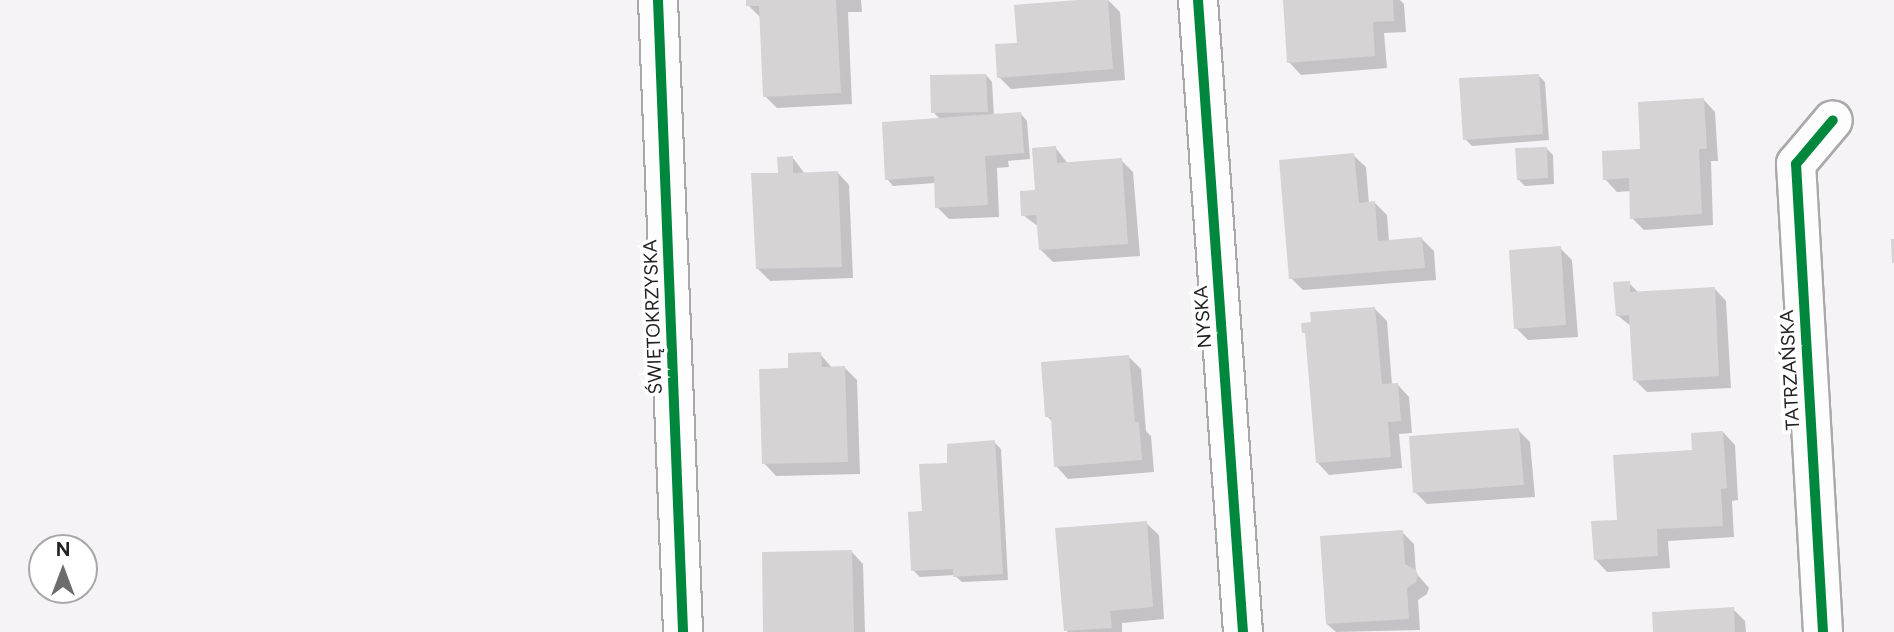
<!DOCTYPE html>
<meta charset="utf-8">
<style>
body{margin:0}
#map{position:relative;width:1894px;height:632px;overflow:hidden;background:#f5f3f6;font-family:Figtree,sans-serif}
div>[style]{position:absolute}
.shadow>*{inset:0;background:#0003}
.building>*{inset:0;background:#d5d3d4}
.roads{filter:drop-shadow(2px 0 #aaa8ab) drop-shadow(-2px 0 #aaa8ab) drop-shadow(0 2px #aaa8ab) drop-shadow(0 -2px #aaa8ab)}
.street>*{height:38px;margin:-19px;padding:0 19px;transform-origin:19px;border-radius:19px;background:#fefdfe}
.cycleway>*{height:10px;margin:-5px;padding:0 5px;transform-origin:5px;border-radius:5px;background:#00873e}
span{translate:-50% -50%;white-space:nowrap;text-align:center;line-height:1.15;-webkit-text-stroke:7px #fff;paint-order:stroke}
.street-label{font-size:19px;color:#232223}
.north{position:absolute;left:28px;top:534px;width:70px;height:70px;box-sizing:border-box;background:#fff;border:2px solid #a7a7a7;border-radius:50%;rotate:0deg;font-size:19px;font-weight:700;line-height:28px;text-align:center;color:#232223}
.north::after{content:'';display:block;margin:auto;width:24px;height:32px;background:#6c6b6d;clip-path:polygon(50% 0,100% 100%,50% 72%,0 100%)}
</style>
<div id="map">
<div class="shadow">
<div style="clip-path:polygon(748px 0,861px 0,862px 12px,848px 12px,852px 104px,777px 108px,765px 96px,761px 18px,748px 5px)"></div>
<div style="clip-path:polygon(1108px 0,1120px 12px,1125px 80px,1011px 89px,999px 77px,1019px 45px)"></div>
<div style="clip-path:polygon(1284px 0,1400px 0,1404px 4px,1406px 32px,1384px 33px,1387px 68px,1301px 75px,1289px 62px)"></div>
<div style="clip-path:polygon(986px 75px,992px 82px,994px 116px,1021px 114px,1027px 121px,1030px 159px,1008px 161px,1009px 167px,997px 168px,999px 217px,949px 219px,937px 207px,935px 183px,893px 186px,887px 179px,940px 119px,933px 112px)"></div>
<div style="clip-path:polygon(1538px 75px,1545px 82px,1549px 140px,1472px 146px,1465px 139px)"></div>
<div style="clip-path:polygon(1703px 99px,1715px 112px,1718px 161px,1711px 161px,1713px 225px,1644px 230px,1632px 218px,1631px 191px,1617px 192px,1605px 179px)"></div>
<div style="clip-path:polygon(1055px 147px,1068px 164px,1121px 160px,1133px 172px,1140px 256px,1053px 262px,1040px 249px,1039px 227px,1023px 215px)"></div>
<div style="clip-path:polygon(1546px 148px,1553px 155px,1554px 184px,1525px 186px,1518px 179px)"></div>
<div style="clip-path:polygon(1353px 155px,1366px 167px,1369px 204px,1375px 203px,1387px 215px,1389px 241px,1422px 239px,1434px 251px,1436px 280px,1303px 290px,1291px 278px)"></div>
<div style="clip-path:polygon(793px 158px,805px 174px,837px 172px,849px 185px,853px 278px,770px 281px,758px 269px)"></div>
<div style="clip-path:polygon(1560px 248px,1572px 260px,1578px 337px,1528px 340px,1516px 328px)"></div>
<div style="clip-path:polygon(1629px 283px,1639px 293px,1714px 288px,1726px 301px,1731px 388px,1647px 392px,1635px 380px,1632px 327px,1617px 315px)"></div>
<div style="clip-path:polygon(1375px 309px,1387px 321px,1392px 385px,1397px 384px,1409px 397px,1412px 433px,1399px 434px,1402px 468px,1329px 475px,1317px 462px,1307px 335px,1304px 332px)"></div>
<div style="clip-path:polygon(820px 354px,833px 369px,845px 368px,857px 380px,860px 474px,776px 476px,764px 463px,790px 370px)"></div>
<div style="clip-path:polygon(1129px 357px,1141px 369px,1146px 431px,1151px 436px,1154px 472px,1068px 479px,1056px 466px,1053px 422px,1047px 416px)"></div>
<div style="clip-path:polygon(1518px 430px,1530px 442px,1535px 497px,1427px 504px,1415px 492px)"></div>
<div style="clip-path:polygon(1723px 432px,1735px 445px,1738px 500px,1732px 501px,1734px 537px,1668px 541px,1670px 568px,1607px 572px,1595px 559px,1619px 522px,1694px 451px)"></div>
<div style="clip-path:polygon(994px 442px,1001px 449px,1008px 580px,962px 582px,954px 575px,920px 577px,913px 570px,924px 513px,949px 465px)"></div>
<div style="clip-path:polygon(1146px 523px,1159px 535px,1164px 619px,1122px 623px,1122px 632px,1067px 632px)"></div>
<div style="clip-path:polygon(1402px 532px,1414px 544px,1416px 573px,1429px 588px,1427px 594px,1418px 600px,1420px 630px,1336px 632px,1327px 624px)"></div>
<div style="clip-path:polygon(851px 551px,863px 564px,865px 632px,765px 632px)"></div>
<div style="clip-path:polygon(1733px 609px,1745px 621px,1746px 632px,1655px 632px)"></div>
</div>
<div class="building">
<div style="clip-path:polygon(746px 0,836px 0,841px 93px,763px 97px,759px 6px,746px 6px)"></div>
<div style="clip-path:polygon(1078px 0,1108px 0,1113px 69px,997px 78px,995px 44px,1017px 43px,1014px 5px)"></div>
<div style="clip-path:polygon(1283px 0,1393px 0,1394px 21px,1373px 22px,1375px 56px,1287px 63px)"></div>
<div style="clip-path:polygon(986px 74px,988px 112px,931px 113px,930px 75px)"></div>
<div style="clip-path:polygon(1539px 74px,1543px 134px,1463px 140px,1459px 78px)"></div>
<div style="clip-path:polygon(1704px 98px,1707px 149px,1699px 149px,1702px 214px,1630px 219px,1629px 178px,1603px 180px,1602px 151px,1640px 149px,1638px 102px)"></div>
<div style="clip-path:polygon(1021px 112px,1024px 153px,985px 156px,988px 205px,935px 208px,934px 176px,885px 180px,882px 122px)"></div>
<div style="clip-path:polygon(1056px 146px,1057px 163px,1122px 158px,1128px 244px,1039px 250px,1036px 215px,1021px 216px,1020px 191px,1035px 190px,1032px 148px)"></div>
<div style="clip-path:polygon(1547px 147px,1548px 178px,1517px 180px,1515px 148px)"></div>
<div style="clip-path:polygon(1354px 153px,1359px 203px,1375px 201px,1378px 241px,1422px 237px,1425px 268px,1289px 279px,1279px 160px)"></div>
<div style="clip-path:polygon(793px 156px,793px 173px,838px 171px,842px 267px,756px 269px,751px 173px,778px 173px,777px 157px)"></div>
<div style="clip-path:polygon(1891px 239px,1894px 239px,1894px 263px,1892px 263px)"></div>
<div style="clip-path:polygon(1561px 246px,1566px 325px,1514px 329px,1509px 250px)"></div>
<div style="clip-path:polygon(1630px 281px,1630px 292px,1715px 287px,1719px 376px,1633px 381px,1629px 315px,1616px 316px,1613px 282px)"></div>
<div style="clip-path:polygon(1375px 307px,1382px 384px,1398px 383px,1401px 421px,1388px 422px,1391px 457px,1316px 463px,1305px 333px,1302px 333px,1301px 323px,1311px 322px,1310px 312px)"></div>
<div style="clip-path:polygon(821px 352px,822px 367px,845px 366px,848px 462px,762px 464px,759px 369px,788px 368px,788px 353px)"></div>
<div style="clip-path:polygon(1129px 355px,1135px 422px,1139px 422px,1142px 460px,1054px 467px,1051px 417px,1045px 417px,1041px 362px)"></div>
<div style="clip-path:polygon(1519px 428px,1524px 485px,1413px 493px,1409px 436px)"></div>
<div style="clip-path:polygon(1723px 431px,1727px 488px,1721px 489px,1723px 526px,1657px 529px,1658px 556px,1594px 560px,1591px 521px,1617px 520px,1613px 455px,1692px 450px,1691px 433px)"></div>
<div style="clip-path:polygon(995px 440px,1003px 574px,953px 577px,953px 569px,911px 571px,908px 512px,922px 511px,919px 464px,947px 463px,947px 444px)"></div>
<div style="clip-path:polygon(1147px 521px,1153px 607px,1110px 611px,1112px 628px,1064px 631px,1055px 528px)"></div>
<div style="clip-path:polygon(1403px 530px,1405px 564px,1416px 570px,1418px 575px,1416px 582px,1407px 588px,1409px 619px,1326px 624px,1320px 536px)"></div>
<div style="clip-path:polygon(852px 550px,854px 632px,763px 632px,762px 552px)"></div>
<div style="clip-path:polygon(1734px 607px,1735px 632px,1653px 632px,1652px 612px)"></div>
</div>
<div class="roads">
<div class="street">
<div style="left:658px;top:0;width:632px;rotate:87.73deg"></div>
<div style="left:1198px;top:0;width:634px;rotate:85.93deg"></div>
<div style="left:1823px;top:632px;width:469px;rotate:-93.3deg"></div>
<div style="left:1796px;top:164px;width:57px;rotate:-49.9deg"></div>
</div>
</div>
<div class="cycleway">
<div style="left:658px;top:0;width:632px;rotate:87.73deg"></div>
<div style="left:1198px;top:0;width:634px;rotate:85.93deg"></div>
<div style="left:1823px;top:632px;width:469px;rotate:-93.3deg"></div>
<div style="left:1796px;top:164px;width:57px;rotate:-49.9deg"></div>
</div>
<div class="street-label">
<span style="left:653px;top:317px;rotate:-92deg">ŚWIĘTOKRZYSKA</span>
<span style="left:1203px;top:317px;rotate:-94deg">NYSKA</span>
<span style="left:1790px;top:370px;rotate:-93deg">TATRZAŃSKA</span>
</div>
<div class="north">N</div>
</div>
